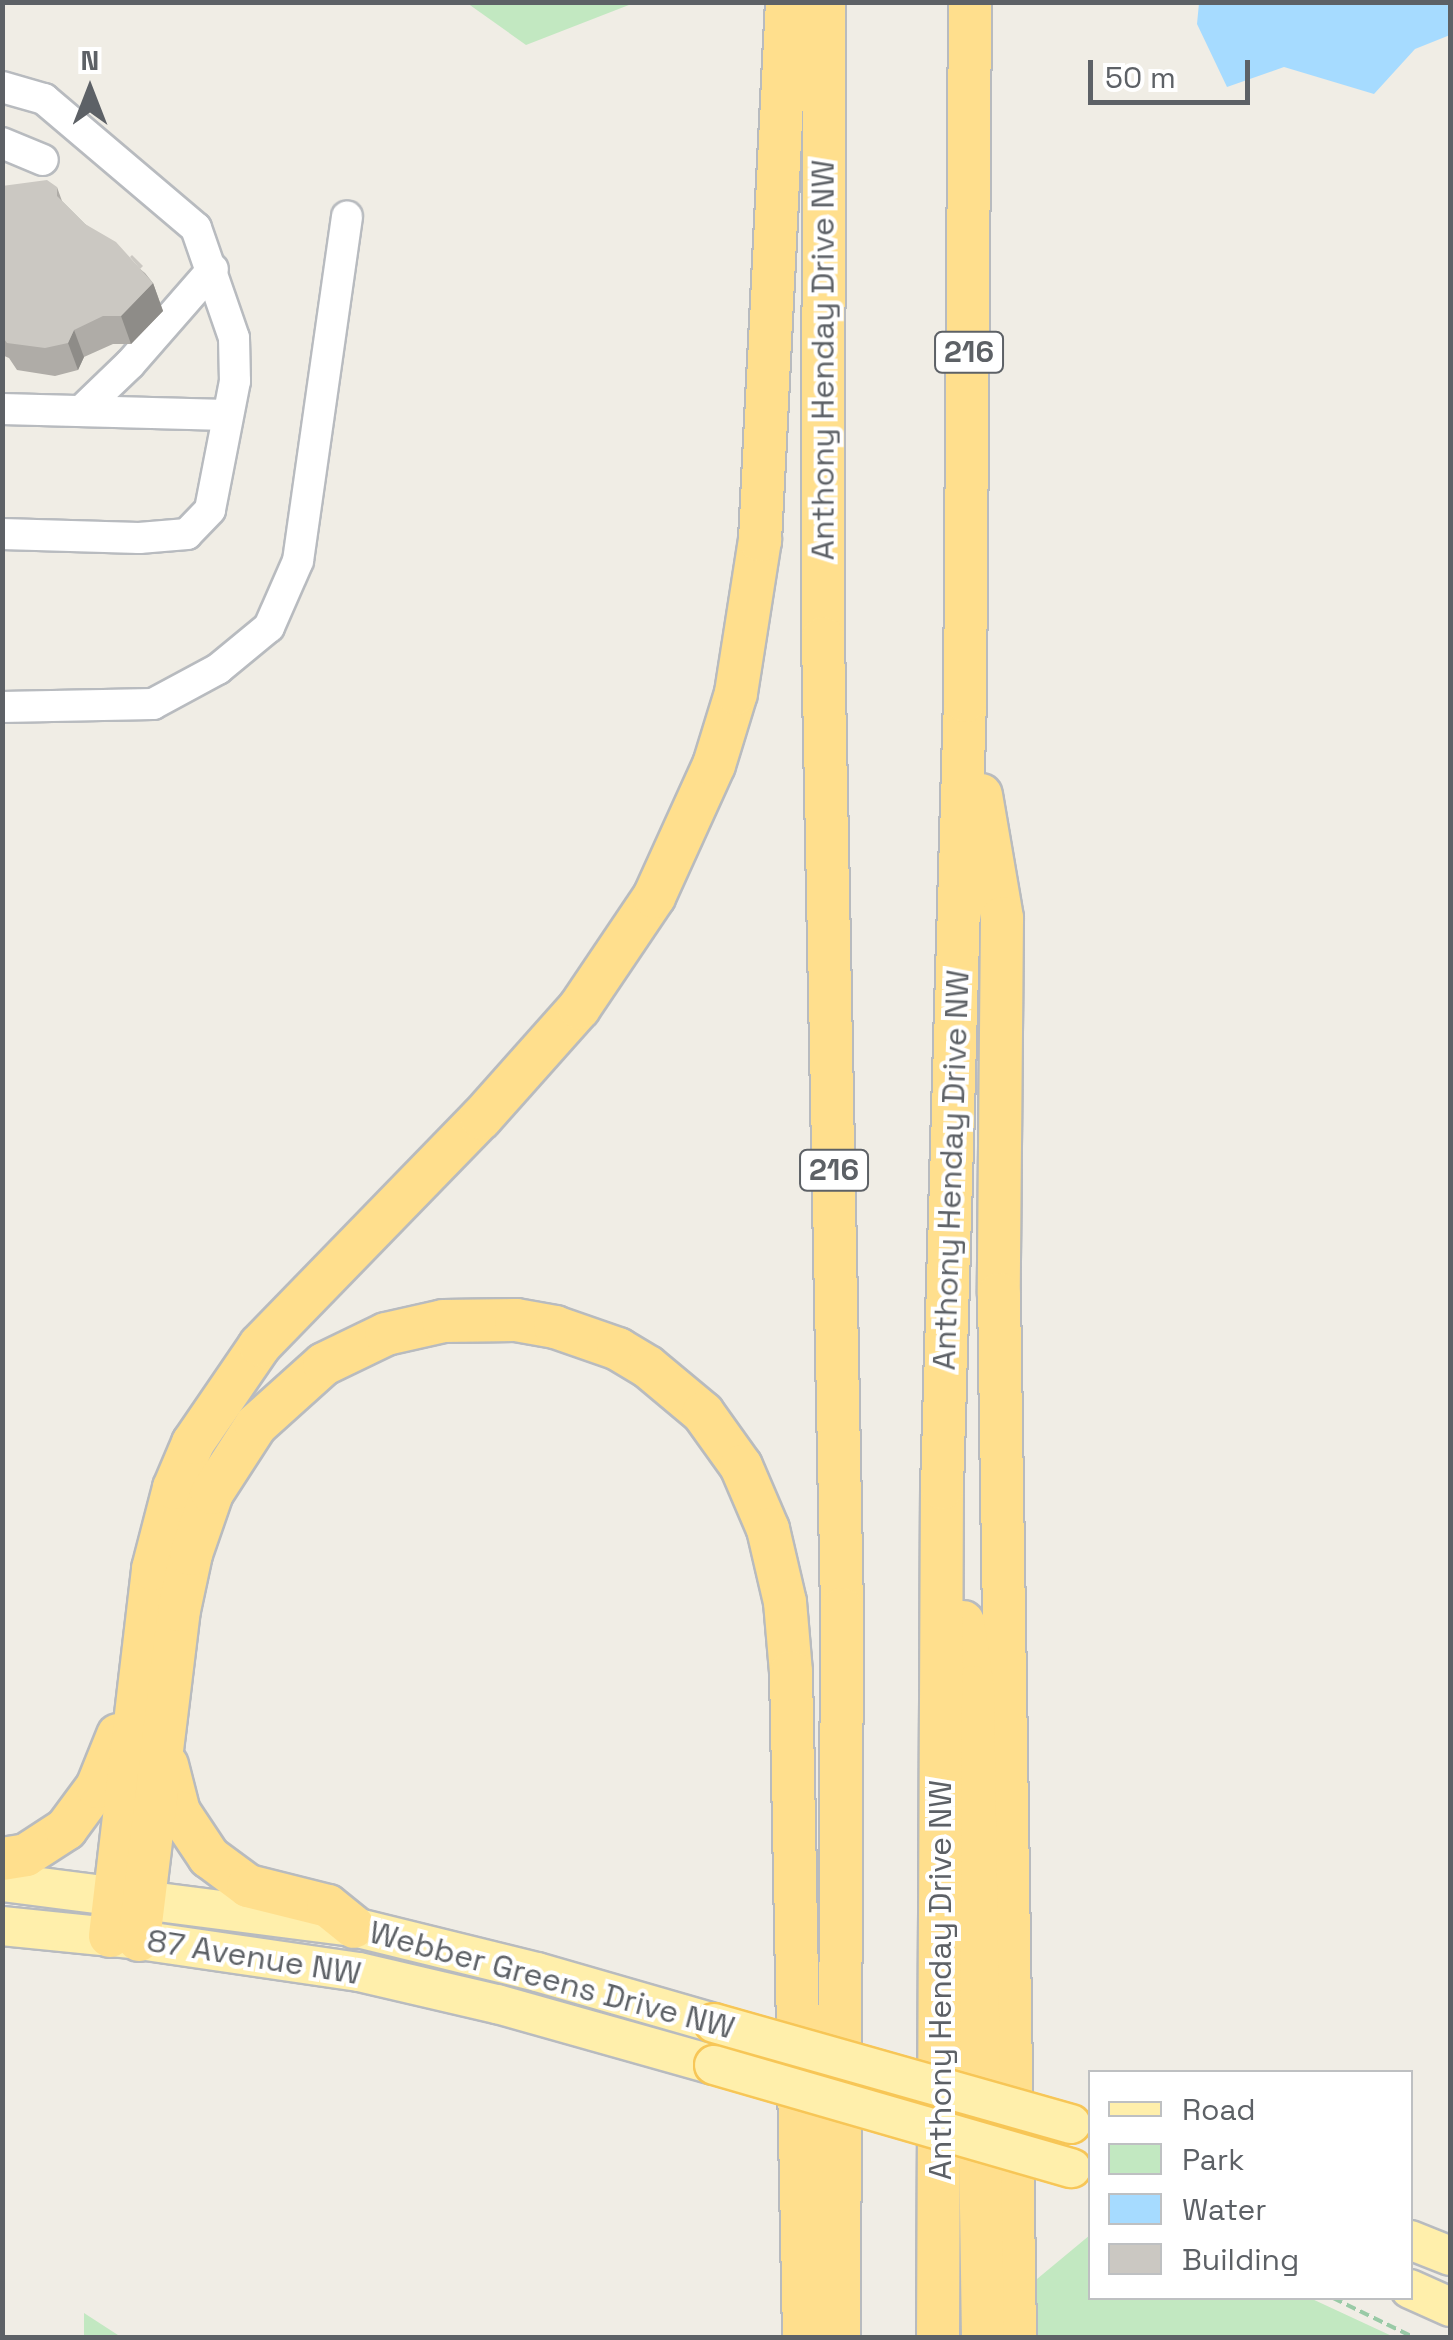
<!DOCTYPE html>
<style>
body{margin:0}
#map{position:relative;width:1453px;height:2340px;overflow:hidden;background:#f0ede5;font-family:"Space Grotesk",sans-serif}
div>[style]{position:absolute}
.green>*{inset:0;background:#c2e8c1}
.water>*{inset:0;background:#a6dbff}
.path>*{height:4px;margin-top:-2px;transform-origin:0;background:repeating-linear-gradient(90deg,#99caa6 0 10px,transparent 0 15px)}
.roads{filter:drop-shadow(2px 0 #b8bbbf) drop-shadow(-2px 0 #b8bbbf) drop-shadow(0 2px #b8bbbf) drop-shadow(0 -2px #b8bbbf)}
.minor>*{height:30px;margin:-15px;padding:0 15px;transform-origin:15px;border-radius:15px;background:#fff}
.major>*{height:38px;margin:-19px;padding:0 19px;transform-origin:19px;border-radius:19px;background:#ffefab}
.highway>*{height:42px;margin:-21px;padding:0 21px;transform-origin:21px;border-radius:21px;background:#ffdf8d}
.bridges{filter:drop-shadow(2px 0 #f7c657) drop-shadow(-2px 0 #f7c657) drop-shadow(0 2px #f7c657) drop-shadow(0 -2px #f7c657)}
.major-bridge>*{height:38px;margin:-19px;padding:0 19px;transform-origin:19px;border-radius:19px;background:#ffefab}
.wall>*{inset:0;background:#afaca7}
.shaded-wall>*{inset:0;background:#8e8c88}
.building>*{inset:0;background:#cbc8c2}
span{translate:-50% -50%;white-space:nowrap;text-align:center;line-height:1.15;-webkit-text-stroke:8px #fff;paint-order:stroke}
.shield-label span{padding:2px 8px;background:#fff;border:2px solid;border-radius:8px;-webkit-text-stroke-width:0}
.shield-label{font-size:30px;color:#5d6166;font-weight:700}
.street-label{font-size:32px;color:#5d6166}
.frame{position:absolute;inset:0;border:5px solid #5d6166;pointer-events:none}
.legend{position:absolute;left:1088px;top:2070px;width:325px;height:230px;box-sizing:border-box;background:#fff;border:2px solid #bec0c2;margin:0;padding:12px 18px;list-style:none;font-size:30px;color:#5d6166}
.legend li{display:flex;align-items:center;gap:20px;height:50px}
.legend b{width:50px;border:2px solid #bec0c2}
.north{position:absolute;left:40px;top:40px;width:100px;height:100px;-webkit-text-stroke:8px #fff;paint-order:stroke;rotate:0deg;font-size:28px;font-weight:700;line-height:40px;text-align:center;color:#5d6166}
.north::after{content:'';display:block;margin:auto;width:35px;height:45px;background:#5d6166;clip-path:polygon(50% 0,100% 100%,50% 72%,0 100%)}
.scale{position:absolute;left:1088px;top:60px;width:162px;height:45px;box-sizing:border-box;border:5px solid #5d6166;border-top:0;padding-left:12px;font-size:30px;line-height:35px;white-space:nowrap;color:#5d6166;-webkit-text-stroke:8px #fff;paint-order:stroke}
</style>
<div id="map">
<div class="green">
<div style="clip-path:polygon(467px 3px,634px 3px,526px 45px)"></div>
<div style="clip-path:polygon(1090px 2235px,1090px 2298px,1310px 2298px,1394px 2337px,966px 2338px)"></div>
<div style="clip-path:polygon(84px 2313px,121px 2337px,84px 2337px)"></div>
</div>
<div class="water">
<div style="clip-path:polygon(1199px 3px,1450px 3px,1450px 35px,1415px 49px,1374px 94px,1284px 67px,1227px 87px,1197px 24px)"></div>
</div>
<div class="path">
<div style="left:1333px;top:2298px;width:91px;rotate:26deg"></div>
</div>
<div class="roads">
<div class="minor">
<div style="left:2px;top:87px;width:44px;rotate:15.9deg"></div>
<div style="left:44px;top:99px;width:199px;rotate:40.3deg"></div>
<div style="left:196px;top:228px;width:116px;rotate:70.9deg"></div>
<div style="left:234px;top:338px;width:43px;rotate:88.7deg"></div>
<div style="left:235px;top:381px;width:131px;rotate:101deg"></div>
<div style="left:210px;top:510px;width:33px;rotate:134deg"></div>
<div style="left:187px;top:534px;width:48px;rotate:175.2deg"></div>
<div style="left:139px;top:538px;width:137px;rotate:-178.3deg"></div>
<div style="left:2px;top:143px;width:44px;rotate:22.5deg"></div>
<div style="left:2px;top:409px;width:225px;rotate:1.5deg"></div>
<div style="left:81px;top:411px;width:68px;rotate:-43.8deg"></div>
<div style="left:130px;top:364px;width:126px;rotate:-48.9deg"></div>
<div style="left:2px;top:707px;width:151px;rotate:-1.1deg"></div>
<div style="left:153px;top:704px;width:74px;rotate:-28.3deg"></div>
<div style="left:218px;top:669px;width:66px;rotate:-39.5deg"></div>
<div style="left:269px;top:627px;width:72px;rotate:-66.3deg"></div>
<div style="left:298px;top:561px;width:348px;rotate:-81.9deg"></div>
</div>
<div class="major">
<div style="left:2px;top:1882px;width:355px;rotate:7.3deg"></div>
<div style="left:354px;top:1927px;width:188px;rotate:13.8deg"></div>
<div style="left:537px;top:1972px;width:184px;rotate:16.1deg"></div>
<div style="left:2px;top:1926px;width:138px;rotate:5.8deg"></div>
<div style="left:139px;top:1940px;width:222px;rotate:8.3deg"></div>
<div style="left:359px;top:1972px;width:142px;rotate:13.1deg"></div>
<div style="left:497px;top:2004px;width:225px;rotate:15.7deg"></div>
<div style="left:1410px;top:2240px;width:43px;rotate:21.8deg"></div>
<div style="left:1410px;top:2289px;width:44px;rotate:24.2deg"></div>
</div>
<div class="highway">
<div style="left:824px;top:2px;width:636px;rotate:90.09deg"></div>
<div style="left:823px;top:638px;width:971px;rotate:88.88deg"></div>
<div style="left:842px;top:1609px;width:729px;rotate:90.24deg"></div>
<div style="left:981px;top:795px;width:125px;rotate:80.3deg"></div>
<div style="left:1002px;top:918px;width:376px;rotate:90.5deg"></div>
<div style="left:999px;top:1294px;width:1044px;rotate:89.12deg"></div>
<div style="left:963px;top:1622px;width:66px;rotate:81.3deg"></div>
<div style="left:973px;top:1687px;width:651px;rotate:89.12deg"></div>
<div style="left:167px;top:1765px;width:49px;rotate:75.7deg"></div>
<div style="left:179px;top:1812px;width:54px;rotate:56.3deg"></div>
<div style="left:209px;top:1857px;width:49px;rotate:36.6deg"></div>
<div style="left:248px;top:1886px;width:82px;rotate:14deg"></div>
<div style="left:328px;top:1906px;width:33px;rotate:39deg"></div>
<div style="left:2px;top:1859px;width:24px;rotate:-9deg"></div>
<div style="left:26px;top:1855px;width:48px;rotate:-33deg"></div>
<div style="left:66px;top:1829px;width:52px;rotate:-53.6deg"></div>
<div style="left:97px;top:1787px;width:56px;rotate:-68deg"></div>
<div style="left:110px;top:1936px;width:370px;rotate:-83.3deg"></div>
<div style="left:153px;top:1569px;width:84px;rotate:-75.5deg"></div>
<div style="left:174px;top:1488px;width:49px;rotate:-67.1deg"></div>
<div style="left:193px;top:1443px;width:119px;rotate:-55.6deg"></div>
<div style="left:260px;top:1345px;width:317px;rotate:-45.8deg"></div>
<div style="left:481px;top:1118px;width:147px;rotate:-48.3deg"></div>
<div style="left:579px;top:1008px;width:134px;rotate:-56deg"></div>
<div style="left:654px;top:897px;width:145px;rotate:-65.6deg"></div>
<div style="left:714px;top:765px;width:75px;rotate:-73deg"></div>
<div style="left:736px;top:693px;width:155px;rotate:-81.1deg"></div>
<div style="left:760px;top:540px;width:539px;rotate:-87.13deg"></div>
<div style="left:139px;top:1940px;width:332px;rotate:-83.1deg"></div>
<div style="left:179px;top:1610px;width:57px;rotate:-77.9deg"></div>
<div style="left:191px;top:1554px;width:65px;rotate:-71deg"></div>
<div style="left:212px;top:1493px;width:81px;rotate:-57.1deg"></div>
<div style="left:256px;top:1425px;width:91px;rotate:-41.9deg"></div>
<div style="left:324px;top:1364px;width:69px;rotate:-25.8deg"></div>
<div style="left:386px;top:1334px;width:58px;rotate:-12.8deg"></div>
<div style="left:443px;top:1321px;width:73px;rotate:-0.8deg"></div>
<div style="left:516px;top:1320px;width:40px;rotate:10deg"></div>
<div style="left:555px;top:1327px;width:67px;rotate:19.2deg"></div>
<div style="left:618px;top:1349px;width:35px;rotate:31deg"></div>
<div style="left:648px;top:1367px;width:72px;rotate:39.9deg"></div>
<div style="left:703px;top:1413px;width:65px;rotate:54.4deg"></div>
<div style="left:741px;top:1466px;width:69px;rotate:66.8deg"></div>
<div style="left:768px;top:1529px;width:75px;rotate:76.9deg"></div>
<div style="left:785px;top:1602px;width:70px;rotate:85.1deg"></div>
<div style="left:791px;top:1672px;width:666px;rotate:88.88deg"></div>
<div style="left:938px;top:2338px;width:850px;rotate:-89.73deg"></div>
<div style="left:942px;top:1488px;width:787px;rotate:-88.33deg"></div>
<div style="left:965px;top:701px;width:699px;rotate:-89.59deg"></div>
</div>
</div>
<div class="bridges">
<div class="major-bridge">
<div style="left:714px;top:2023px;width:371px;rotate:15.8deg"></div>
<div style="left:714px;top:2065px;width:372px;rotate:16.1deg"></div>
</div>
</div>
<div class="wall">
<div style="clip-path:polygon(2px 186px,57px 187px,62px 201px,85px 224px,145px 273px,153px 283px,163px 311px,131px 344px,113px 344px,84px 357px,78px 370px,55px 376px,17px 370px,9px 358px,2px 355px)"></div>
</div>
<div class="shaded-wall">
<div style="clip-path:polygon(153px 283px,163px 311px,131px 344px,121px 316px)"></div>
<div style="clip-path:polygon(74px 330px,84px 357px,78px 370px,68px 343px)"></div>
</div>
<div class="building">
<div style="clip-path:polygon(47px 180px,57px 187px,57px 196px,85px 224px,116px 242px,153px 283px,121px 316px,103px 316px,74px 330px,68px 343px,45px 348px,7px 343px,2px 336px,2px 186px)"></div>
<div style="clip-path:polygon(132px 255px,143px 266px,140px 269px,130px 257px)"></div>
</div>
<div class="shield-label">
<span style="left:969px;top:352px">216</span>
<span style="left:834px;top:1170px">216</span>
</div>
<div class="street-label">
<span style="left:823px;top:360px;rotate:-90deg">Anthony Henday Drive NW</span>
<span style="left:951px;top:1170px;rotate:-88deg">Anthony Henday Drive NW</span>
<span style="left:254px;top:1957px;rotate:9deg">87 Avenue NW</span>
<span style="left:552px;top:1980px;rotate:15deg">Webber Greens Drive NW</span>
<span style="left:940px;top:1980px;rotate:-90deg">Anthony Henday Drive NW</span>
</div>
<div class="frame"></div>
<ul class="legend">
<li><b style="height:12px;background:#ffefab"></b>Road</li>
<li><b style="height:28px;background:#c2e8c1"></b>Park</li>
<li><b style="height:28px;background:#a6dbff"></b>Water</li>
<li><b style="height:28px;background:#cbc8c2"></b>Building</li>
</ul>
<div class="north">N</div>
<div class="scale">50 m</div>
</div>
